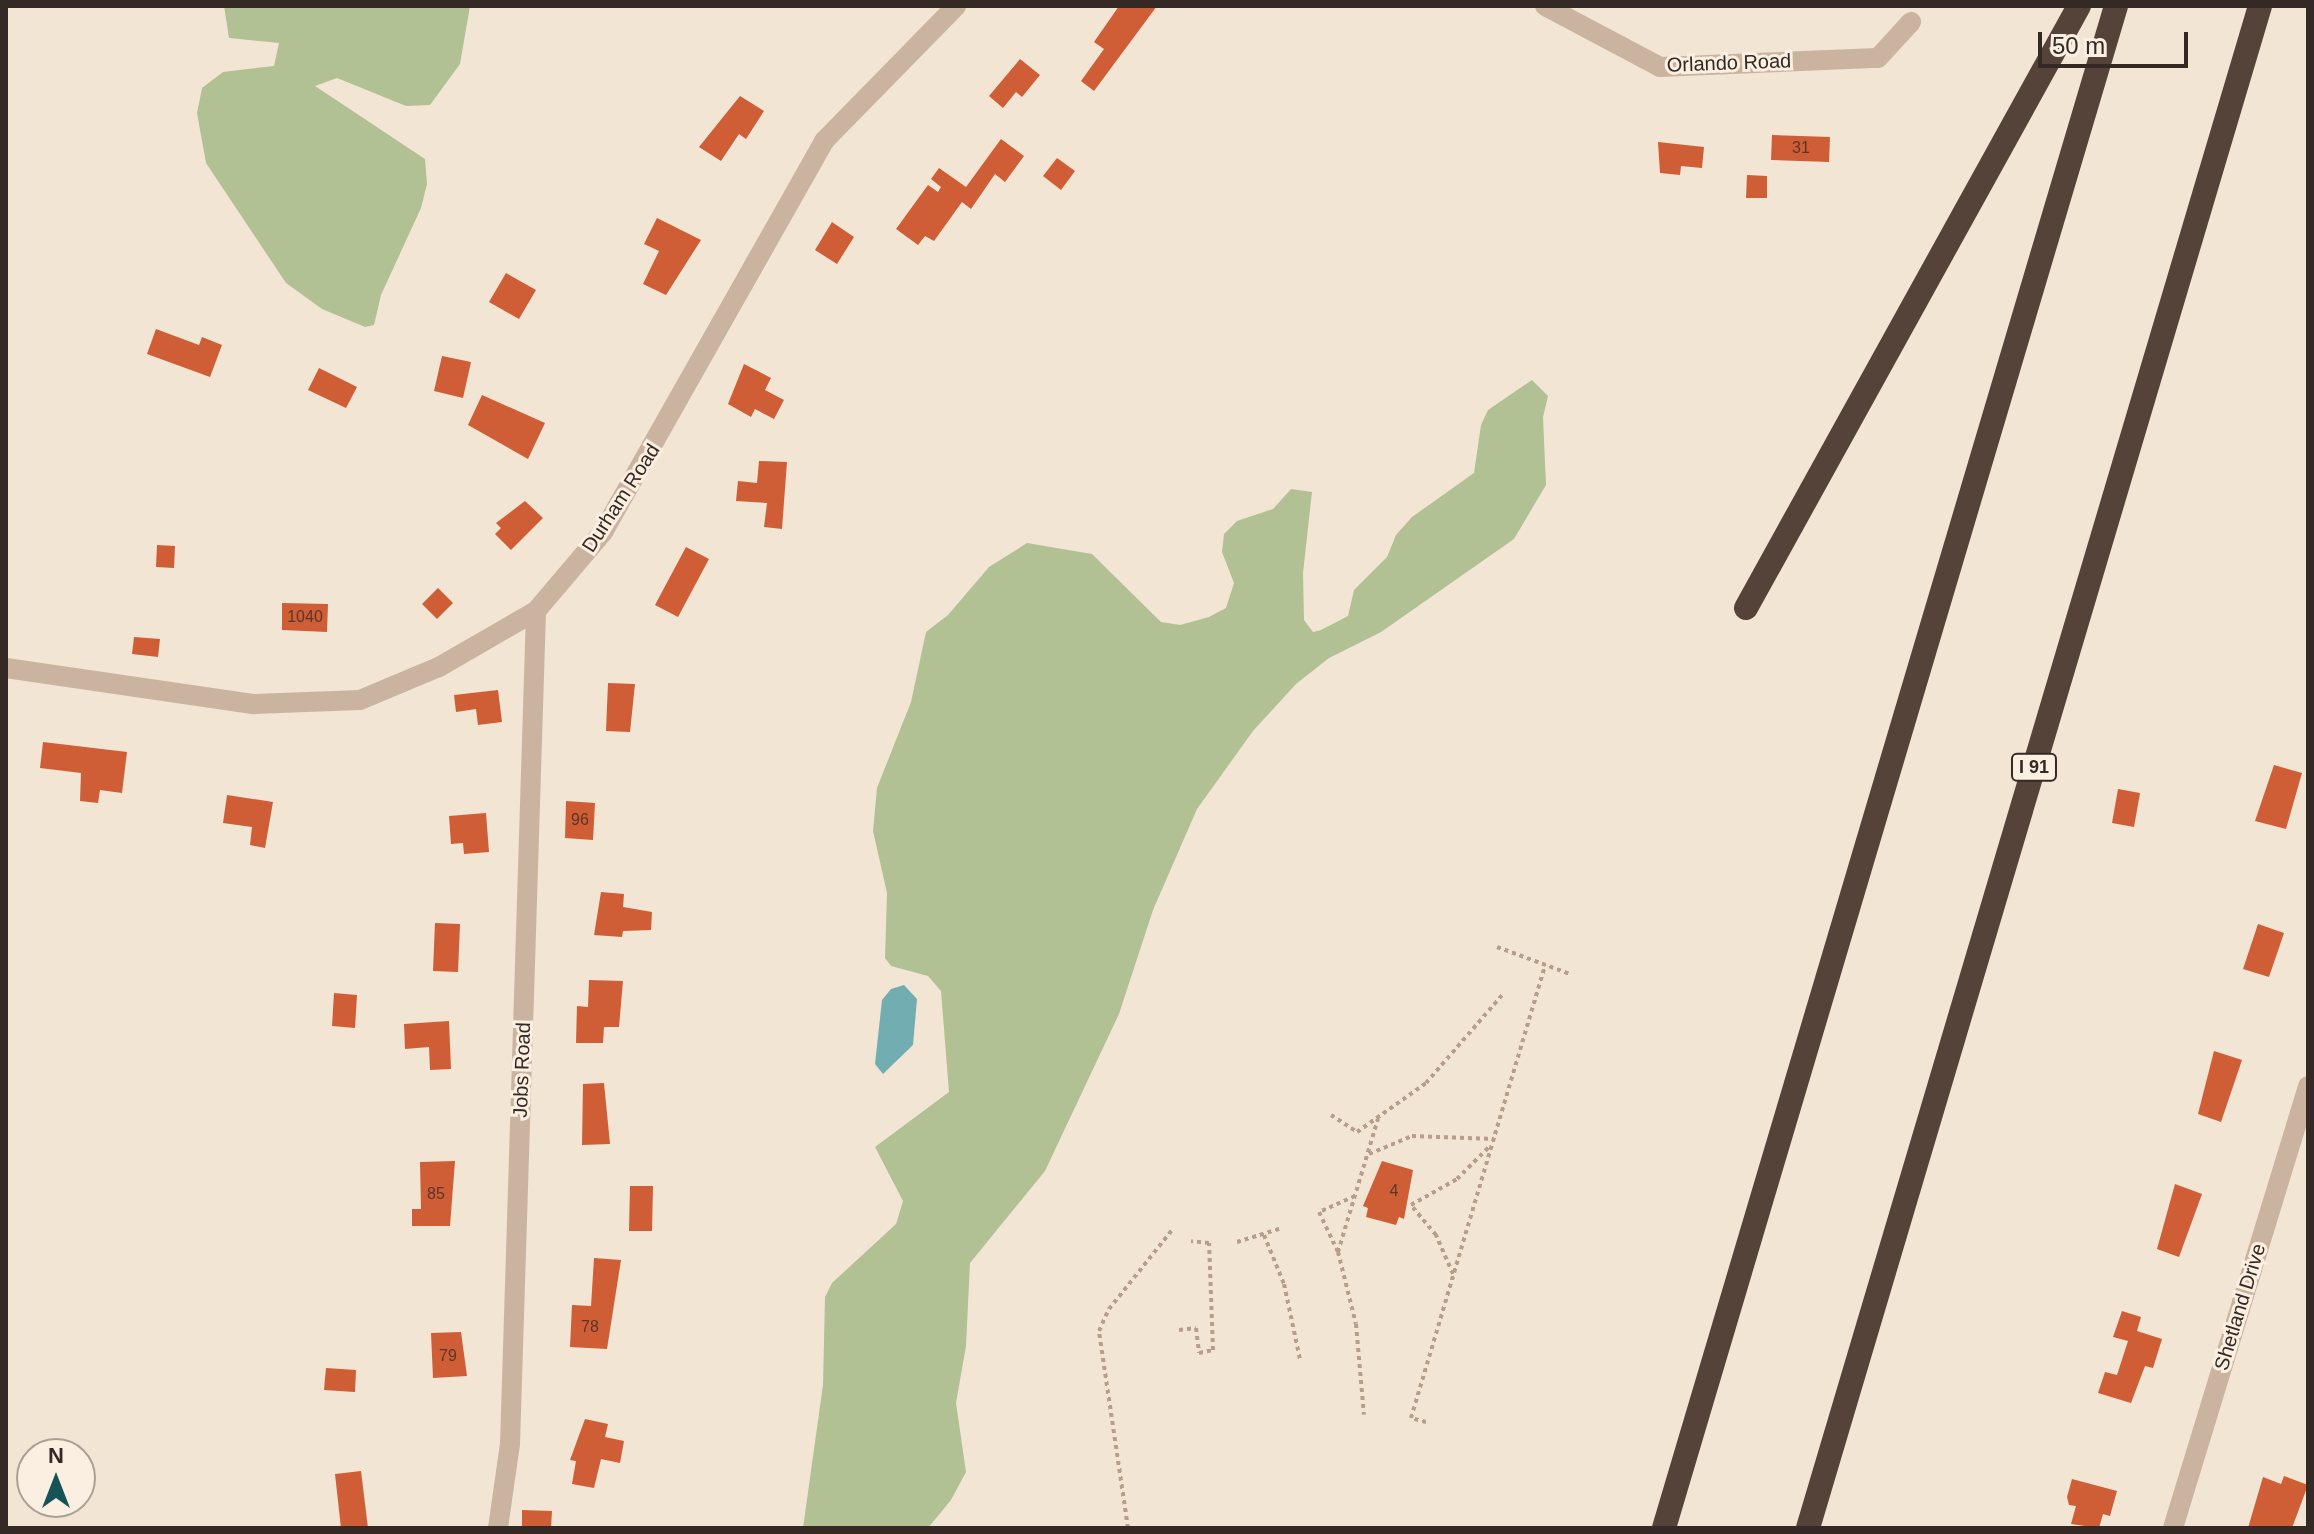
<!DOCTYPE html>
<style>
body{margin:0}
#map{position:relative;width:2314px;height:1534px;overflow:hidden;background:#f2e5d4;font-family:Helvetica,sans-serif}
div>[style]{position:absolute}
.green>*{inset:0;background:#b1c194}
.water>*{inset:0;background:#72adb1}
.building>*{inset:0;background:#cf5e36}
.path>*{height:4px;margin-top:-2px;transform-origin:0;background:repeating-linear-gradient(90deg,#b69e8a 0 4px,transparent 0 8px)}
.street>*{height:20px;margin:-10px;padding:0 10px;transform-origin:10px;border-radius:10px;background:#cab4a0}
.highway>*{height:24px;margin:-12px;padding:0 12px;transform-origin:12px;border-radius:12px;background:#55433a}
span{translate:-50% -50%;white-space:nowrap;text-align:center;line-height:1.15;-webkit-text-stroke:6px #faefe1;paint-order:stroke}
.number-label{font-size:16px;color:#5b3628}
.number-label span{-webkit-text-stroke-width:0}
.shield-label span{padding:2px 6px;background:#faefe1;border:2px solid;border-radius:6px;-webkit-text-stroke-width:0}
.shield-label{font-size:18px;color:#342924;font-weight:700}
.street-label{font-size:20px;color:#342924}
.frame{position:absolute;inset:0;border:8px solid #342924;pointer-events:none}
.north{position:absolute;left:16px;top:1438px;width:80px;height:80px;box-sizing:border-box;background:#faefe1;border:2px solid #aba095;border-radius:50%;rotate:0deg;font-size:22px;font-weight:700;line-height:32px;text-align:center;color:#342924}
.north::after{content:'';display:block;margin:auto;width:28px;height:36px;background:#175257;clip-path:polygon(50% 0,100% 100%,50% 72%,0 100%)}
.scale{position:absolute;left:2038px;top:32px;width:150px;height:36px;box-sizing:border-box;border:4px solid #342924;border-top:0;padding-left:10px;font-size:24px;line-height:28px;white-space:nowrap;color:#342924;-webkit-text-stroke:6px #faefe1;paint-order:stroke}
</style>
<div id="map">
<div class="green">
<div style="clip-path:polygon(224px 6px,470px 6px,460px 64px,430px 105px,406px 106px,337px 78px,315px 86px,425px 159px,427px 184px,421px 208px,381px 295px,374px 325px,365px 327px,322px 309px,286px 283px,206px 163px,197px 113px,202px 88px,223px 72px,274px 66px,279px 43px,229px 38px)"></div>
<div style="clip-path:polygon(1532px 380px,1548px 396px,1543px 417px,1546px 485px,1514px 539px,1381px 632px,1329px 658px,1296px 684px,1253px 731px,1197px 809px,1153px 910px,1119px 1014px,1045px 1171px,970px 1263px,966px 1346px,956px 1403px,966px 1472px,951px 1500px,928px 1528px,803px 1528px,823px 1385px,825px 1297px,832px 1283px,896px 1224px,903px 1201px,875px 1147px,949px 1092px,941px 991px,928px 976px,891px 966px,885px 958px,887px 893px,873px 831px,877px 788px,911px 702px,926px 632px,948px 615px,989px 567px,1027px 543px,1092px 554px,1161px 622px,1180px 625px,1209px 617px,1226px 608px,1234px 583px,1222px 552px,1224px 534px,1237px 521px,1273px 509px,1291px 489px,1312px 492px,1303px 573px,1304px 620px,1313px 632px,1321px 630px,1348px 616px,1354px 590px,1387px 557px,1396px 535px,1412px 517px,1474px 473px,1481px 425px,1488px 410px)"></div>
</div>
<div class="water">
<div style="clip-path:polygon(904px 985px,917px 999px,913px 1045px,883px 1074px,875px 1064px,882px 1000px,891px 989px)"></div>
</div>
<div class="building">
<div style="clip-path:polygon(1119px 6px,1157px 6px,1094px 91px,1081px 81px,1104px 49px,1094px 42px)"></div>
<div style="clip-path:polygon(1020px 59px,1040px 75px,1022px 97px,1016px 92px,1003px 108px,989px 96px)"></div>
<div style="clip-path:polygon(740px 96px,764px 111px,746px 139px,739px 134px,721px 161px,699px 147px)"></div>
<div style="clip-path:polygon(1772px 135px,1830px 137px,1829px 162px,1771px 160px)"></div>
<div style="clip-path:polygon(1001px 139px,1024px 156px,1005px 182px,995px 174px,971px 209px,962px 202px,934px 241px,925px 236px,918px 245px,896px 229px,928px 185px,938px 192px,941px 187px,931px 179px,939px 168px,966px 187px)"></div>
<div style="clip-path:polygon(1658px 142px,1704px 147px,1702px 168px,1681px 166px,1680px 175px,1660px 173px)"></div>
<div style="clip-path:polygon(1057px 158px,1075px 171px,1061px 190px,1043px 176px)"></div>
<div style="clip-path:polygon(1747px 175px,1767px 176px,1767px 198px,1746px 198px)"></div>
<div style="clip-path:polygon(657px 218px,701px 240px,666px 295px,643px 284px,659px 251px,644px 244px)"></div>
<div style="clip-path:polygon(832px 222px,854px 237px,837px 264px,815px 250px)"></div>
<div style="clip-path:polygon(506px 273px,536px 290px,519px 319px,489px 302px)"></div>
<div style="clip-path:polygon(156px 329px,199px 345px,202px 337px,222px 345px,210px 377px,147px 354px)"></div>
<div style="clip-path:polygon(442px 356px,471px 362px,463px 398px,434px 391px)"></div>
<div style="clip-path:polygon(744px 364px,771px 378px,765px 390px,784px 400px,774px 419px,755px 409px,751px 417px,728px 404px)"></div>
<div style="clip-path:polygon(319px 368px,357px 387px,346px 408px,308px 390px)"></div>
<div style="clip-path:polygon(482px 395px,545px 423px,528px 459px,468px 425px)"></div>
<div style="clip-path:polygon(759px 461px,787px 462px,782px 529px,764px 527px,767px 503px,736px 501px,738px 481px,757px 483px)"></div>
<div style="clip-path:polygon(525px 501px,543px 518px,511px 550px,495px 534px,501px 528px,496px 523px)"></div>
<div style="clip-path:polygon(157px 545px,175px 546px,174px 568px,156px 567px)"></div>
<div style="clip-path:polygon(686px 547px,709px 559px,678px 617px,655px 605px)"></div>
<div style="clip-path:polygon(438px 588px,453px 603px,437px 619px,422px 604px)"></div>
<div style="clip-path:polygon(282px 603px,328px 604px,327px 632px,282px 630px)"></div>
<div style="clip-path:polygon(134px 637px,160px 639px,158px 657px,132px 654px)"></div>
<div style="clip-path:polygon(608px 683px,635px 684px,630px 732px,606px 731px)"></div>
<div style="clip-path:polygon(498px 690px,502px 722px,478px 725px,476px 709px,456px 712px,454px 695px)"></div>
<div style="clip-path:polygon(43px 742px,127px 752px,122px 793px,100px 790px,98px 803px,80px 801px,81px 773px,40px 768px)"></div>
<div style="clip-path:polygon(2274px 765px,2302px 773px,2286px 829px,2255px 821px)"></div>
<div style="clip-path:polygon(2118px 789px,2140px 793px,2134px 827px,2112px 823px)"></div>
<div style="clip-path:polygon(227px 795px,273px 802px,265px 848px,250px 845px,252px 827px,223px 823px)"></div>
<div style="clip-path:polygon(566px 801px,595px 803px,593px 840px,565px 838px)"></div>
<div style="clip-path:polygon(486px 813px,489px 852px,464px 854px,463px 843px,451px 844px,449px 816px)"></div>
<div style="clip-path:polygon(601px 892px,624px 894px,623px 907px,652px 912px,651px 930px,623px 931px,622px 937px,594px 935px)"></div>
<div style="clip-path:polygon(435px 923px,460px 924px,458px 972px,433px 971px)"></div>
<div style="clip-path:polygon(2258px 924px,2284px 933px,2269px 977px,2243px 969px)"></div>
<div style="clip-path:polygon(589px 980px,623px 981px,619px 1027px,604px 1027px,603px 1043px,576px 1043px,577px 1006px,588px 1007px)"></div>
<div style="clip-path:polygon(334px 993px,357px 995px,355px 1028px,332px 1026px)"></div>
<div style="clip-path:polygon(449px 1021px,451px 1069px,430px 1070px,429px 1047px,405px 1049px,404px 1024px)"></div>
<div style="clip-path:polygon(2214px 1051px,2242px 1060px,2221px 1122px,2198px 1114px)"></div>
<div style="clip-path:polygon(604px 1083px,610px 1144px,582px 1145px,583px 1084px)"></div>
<div style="clip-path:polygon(455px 1161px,450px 1226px,412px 1226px,412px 1209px,421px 1209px,420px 1162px)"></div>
<div style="clip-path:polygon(1382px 1161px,1413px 1170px,1404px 1219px,1399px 1217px,1396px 1225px,1366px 1217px,1368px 1208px,1363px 1206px)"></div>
<div style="clip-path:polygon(2175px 1184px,2202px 1194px,2179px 1257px,2157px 1249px)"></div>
<div style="clip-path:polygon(630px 1186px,653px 1186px,652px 1231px,629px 1231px)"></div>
<div style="clip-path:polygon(594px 1258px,621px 1260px,607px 1349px,570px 1347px,572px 1305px,591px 1306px)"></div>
<div style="clip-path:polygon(2122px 1311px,2141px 1317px,2137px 1331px,2162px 1339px,2153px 1368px,2145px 1366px,2131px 1403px,2098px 1393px,2105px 1372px,2117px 1375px,2128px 1341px,2113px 1337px)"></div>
<div style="clip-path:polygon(461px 1332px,467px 1376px,433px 1378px,431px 1333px)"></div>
<div style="clip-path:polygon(326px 1368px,356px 1370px,355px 1392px,324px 1390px)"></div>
<div style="clip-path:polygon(585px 1419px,608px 1424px,605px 1437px,624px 1441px,620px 1463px,601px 1459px,594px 1488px,572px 1484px,576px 1461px,570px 1460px)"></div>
<div style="clip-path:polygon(361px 1471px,368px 1528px,341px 1528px,335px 1474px)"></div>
<div style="clip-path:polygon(2284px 1476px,2308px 1485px,2292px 1528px,2248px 1528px,2263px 1477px,2281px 1484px)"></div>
<div style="clip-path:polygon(2072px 1479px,2117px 1491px,2110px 1516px,2103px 1514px,2099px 1528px,2071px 1524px,2076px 1506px,2069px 1505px,2067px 1497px)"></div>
<div style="clip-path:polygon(522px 1510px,552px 1511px,551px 1528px,522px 1528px)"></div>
</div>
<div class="path">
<div style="left:1497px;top:947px;width:78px;rotate:20.3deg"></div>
<div style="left:1331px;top:1115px;width:31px;rotate:33deg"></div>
<div style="left:1357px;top:1132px;width:85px;rotate:-35.4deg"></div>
<div style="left:1426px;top:1083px;width:118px;rotate:-49.1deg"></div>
<div style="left:1369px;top:1154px;width:47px;rotate:-22.7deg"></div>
<div style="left:1412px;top:1136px;width:82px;rotate:2.1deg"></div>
<div style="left:1355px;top:1196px;width:39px;rotate:156deg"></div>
<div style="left:1319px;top:1212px;width:44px;rotate:64.6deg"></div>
<div style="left:1338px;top:1252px;width:74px;rotate:76deg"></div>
<div style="left:1356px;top:1324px;width:91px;rotate:85deg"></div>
<div style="left:1264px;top:1235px;width:53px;rotate:67.8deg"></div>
<div style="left:1284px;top:1284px;width:77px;rotate:78deg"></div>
<div style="left:1237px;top:1242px;width:47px;rotate:-17.3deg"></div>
<div style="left:1338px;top:1252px;width:139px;rotate:-73.3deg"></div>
<div style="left:1453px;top:1274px;width:43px;rotate:-113.6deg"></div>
<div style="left:1436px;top:1235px;width:39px;rotate:-130deg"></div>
<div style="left:1411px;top:1205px;width:53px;rotate:-29.5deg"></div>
<div style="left:1457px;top:1179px;width:47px;rotate:-45deg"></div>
<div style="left:1179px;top:1330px;width:17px;rotate:-7deg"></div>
<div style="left:1196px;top:1328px;width:25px;rotate:83deg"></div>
<div style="left:1199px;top:1353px;width:14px;rotate:-12deg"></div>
<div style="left:1213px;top:1350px;width:107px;rotate:-92.1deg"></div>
<div style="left:1209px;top:1243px;width:18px;rotate:-174deg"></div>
<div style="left:1426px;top:1422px;width:16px;rotate:-165deg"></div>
<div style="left:1411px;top:1418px;width:472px;rotate:-73.5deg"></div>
<div style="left:1128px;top:1528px;width:199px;rotate:-98.4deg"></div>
<div style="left:1099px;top:1331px;width:24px;rotate:-66deg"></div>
<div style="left:1109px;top:1309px;width:101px;rotate:-51.4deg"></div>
</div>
<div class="street">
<div style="left:1545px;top:6px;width:130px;rotate:27.9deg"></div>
<div style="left:1660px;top:67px;width:218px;rotate:-2.4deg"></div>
<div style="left:1878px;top:58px;width:49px;rotate:-47.5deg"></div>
<div style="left:6px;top:668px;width:251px;rotate:8.3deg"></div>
<div style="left:254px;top:704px;width:106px;rotate:-2.2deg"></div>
<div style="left:360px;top:700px;width:86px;rotate:-22.7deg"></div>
<div style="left:439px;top:667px;width:112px;rotate:-30deg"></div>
<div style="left:536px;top:611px;width:104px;rotate:-49.7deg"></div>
<div style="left:603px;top:532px;width:449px;rotate:-60.5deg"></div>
<div style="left:824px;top:141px;width:189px;rotate:-45.6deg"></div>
<div style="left:498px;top:1528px;width:85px;rotate:-81.9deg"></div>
<div style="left:510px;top:1444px;width:833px;rotate:-88.21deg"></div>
<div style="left:2173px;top:1528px;width:462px;rotate:-73deg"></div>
</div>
<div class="highway">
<div style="left:1746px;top:608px;width:688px;rotate:-61.05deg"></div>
<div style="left:1664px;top:1528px;width:1588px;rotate:-73.46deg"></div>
<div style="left:1808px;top:1528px;width:1588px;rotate:-73.46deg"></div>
</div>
<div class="number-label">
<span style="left:1801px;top:148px">31</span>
<span style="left:305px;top:617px">1040</span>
<span style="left:580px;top:820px">96</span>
<span style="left:1394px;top:1191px">4</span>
<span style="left:436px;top:1194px">85</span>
<span style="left:590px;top:1327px">78</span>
<span style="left:448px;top:1356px">79</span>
</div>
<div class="shield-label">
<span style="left:2034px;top:767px">I 91</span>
</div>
<div class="street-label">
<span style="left:1729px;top:63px;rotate:-2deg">Orlando Road</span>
<span style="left:621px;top:498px;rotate:-57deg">Durham Road</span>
<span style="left:522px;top:1070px;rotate:-88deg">Jobs Road</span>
<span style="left:2240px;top:1307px;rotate:-73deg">Shetland Drive</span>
</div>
<div class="frame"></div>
<div class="north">N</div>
<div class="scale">50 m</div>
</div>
